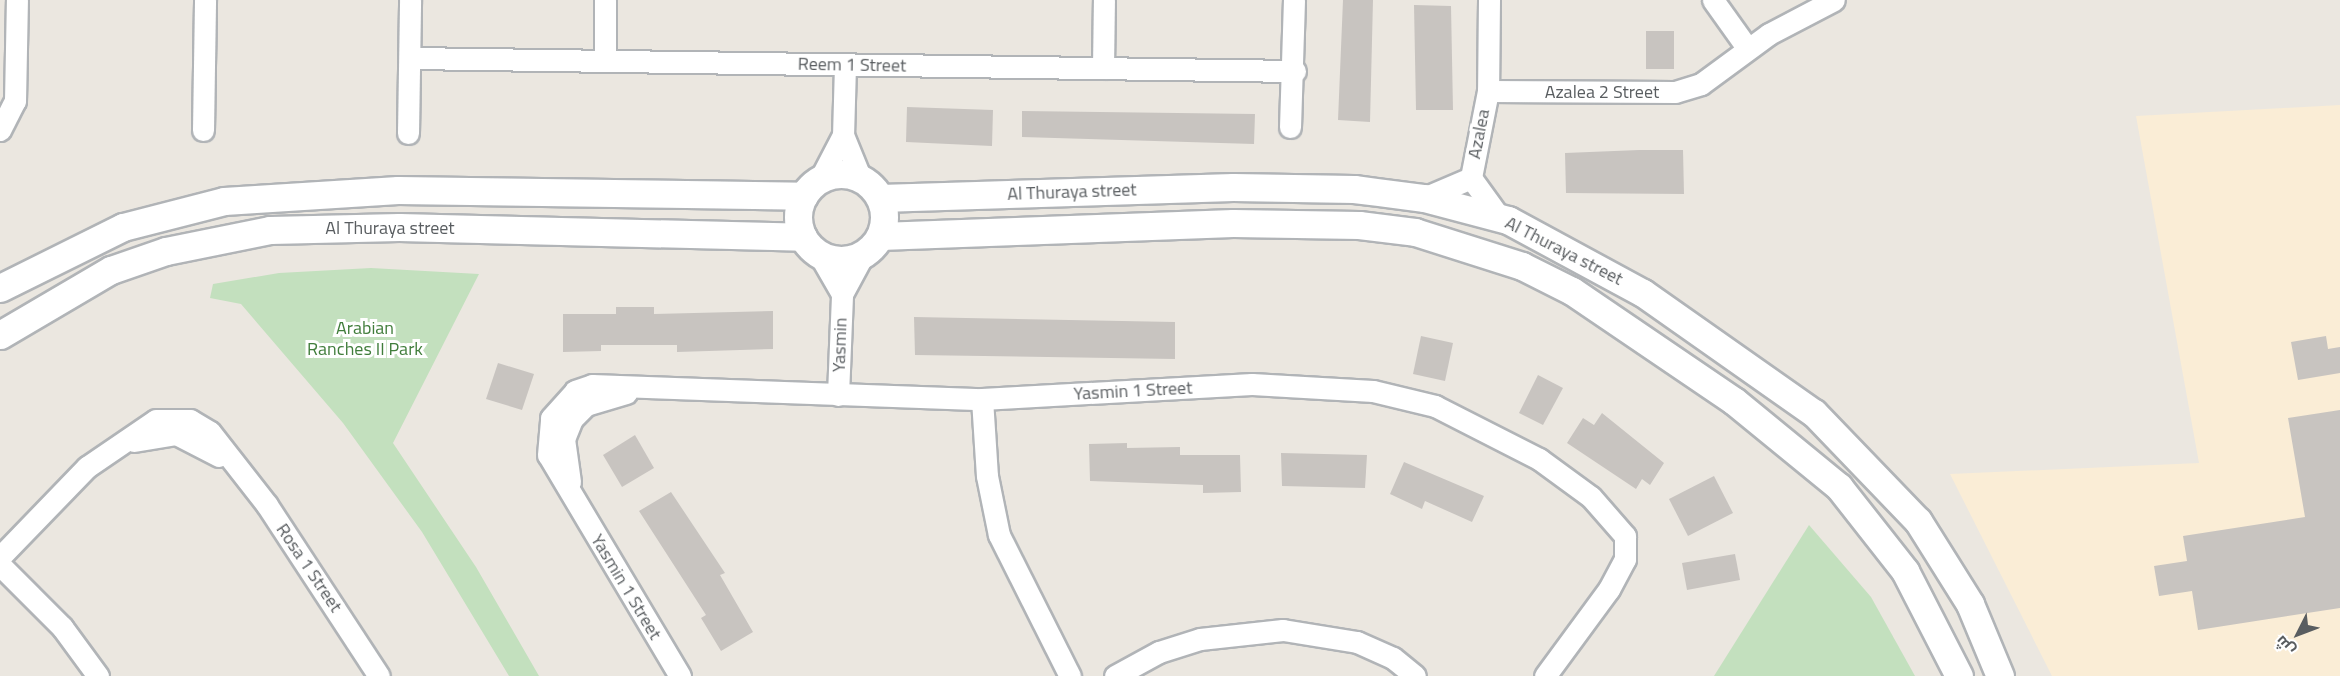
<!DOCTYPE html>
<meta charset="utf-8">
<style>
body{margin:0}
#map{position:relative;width:2340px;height:676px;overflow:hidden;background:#ebe7e0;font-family:"Titillium Web",Cairo,sans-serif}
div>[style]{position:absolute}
.commercial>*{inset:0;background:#faedd6}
.green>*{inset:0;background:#c3e0be}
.building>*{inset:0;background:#c8c4c0}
.roads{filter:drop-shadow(2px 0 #b1b4b7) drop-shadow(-2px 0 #b1b4b7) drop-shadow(0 2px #b1b4b7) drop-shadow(0 -2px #b1b4b7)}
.minor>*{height:21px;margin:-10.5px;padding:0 10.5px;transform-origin:10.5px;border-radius:10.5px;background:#fff}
.tertiary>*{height:27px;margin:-13.5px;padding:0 13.5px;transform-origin:13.5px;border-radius:13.5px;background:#fff}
.tertiary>.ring{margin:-13.5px;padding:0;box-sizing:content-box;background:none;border:27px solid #fff;border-radius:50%}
span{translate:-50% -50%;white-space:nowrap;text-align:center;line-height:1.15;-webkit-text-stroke:6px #fff;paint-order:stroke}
.street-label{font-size:18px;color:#595d60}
.park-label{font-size:18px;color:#407d3b}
.north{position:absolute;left:2268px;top:604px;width:60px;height:60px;-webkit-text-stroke:4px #fff;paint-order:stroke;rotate:228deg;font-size:16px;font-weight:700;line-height:24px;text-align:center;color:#595d60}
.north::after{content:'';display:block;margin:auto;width:21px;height:27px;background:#595d60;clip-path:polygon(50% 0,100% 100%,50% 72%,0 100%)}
</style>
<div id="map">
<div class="commercial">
<div style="clip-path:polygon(2340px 105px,2340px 676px,2052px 676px,1950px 474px,2199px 463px,2136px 116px)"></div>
</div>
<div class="green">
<div style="clip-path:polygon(371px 268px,479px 274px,393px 443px,476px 567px,539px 676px,509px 676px,422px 532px,343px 423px,241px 304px,210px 298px,213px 284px,279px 273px)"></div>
<div style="clip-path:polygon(1809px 525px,1871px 597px,1915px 676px,1714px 676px)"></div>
</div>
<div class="building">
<div style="clip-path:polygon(1343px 0,1373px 0,1370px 122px,1338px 120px)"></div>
<div style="clip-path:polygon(1414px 5px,1451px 6px,1453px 110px,1416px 110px)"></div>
<div style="clip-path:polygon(1646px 31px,1674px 31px,1674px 69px,1646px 69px)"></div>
<div style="clip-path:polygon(907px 107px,993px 110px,992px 146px,906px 142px)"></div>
<div style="clip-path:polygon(1022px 111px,1255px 114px,1254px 144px,1022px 137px)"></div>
<div style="clip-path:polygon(1639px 150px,1683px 150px,1684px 194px,1566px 193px,1565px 153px)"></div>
<div style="clip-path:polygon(616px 307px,654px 307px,654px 314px,773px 311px,773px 349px,677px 352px,677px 345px,601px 345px,601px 351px,563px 352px,563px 314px,616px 314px)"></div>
<div style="clip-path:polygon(914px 317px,1175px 322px,1175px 359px,915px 355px)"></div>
<div style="clip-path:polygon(1421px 336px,1453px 343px,1445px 381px,1413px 374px)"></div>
<div style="clip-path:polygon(2326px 336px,2328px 349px,2340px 347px,2340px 373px,2298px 380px,2291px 342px)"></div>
<div style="clip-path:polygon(498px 363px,534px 374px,522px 410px,486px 399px)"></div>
<div style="clip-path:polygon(1538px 375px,1563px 388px,1543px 425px,1519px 413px)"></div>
<div style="clip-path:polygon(2340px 410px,2340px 608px,2198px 630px,2192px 591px,2159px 596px,2154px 566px,2187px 561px,2183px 536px,2305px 517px,2288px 418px)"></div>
<div style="clip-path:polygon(1602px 413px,1664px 463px,1650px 485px,1642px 479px,1636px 489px,1567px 443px,1583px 418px,1594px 425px)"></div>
<div style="clip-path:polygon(635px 435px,654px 468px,622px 487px,603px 455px)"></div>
<div style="clip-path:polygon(1127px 443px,1127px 448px,1180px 447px,1180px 455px,1240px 455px,1241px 492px,1203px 493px,1203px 485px,1090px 481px,1089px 444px)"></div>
<div style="clip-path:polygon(1281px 453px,1367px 455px,1365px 488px,1282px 486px)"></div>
<div style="clip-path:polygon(1404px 462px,1484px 496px,1472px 522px,1425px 501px,1422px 509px,1390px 494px)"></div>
<div style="clip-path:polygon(1714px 476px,1733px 513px,1688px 536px,1669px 499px)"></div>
<div style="clip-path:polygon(671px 492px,725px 573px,720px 575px,753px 632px,721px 651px,701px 618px,706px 615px,639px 511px)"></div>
<div style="clip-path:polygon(1735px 554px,1740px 580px,1687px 590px,1682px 563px)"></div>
</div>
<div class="roads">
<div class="minor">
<div style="left:1489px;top:0;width:91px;rotate:90.6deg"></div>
<div style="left:1488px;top:91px;width:89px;rotate:101.1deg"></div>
<div style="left:1471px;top:178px;width:49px;rotate:54.1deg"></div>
<div style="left:1713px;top:0;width:60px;rotate:54.5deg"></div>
<div style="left:410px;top:58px;width:885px;rotate:0.84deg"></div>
<div style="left:605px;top:61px;width:61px;rotate:-90deg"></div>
<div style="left:845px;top:65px;width:70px;rotate:91.6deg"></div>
<div style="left:843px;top:135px;width:48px;rotate:67.8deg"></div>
<div style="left:1103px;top:68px;width:68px;rotate:-89.2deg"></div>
<div style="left:1488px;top:91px;width:187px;rotate:0.3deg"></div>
<div style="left:1675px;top:92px;width:27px;rotate:-17deg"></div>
<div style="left:1701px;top:84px;width:84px;rotate:-36.3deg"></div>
<div style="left:1769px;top:34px;width:73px;rotate:-27.6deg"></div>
<div style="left:1290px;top:127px;width:127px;rotate:-88.2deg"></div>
<div style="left:0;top:130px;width:33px;rotate:-63deg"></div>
<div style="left:15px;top:101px;width:101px;rotate:-88.9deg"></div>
<div style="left:203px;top:130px;width:130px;rotate:-89.1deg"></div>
<div style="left:408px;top:133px;width:133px;rotate:-89.1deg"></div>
<div style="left:819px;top:181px;width:52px;rotate:-62.4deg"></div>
<div style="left:1424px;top:198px;width:51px;rotate:-23.1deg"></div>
<div style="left:819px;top:254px;width:46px;rotate:60.1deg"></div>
<div style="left:838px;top:395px;width:101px;rotate:-87.7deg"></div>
<div style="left:842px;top:294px;width:44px;rotate:-61.7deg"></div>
<div style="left:982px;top:399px;width:77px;rotate:86.3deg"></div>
<div style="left:987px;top:476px;width:60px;rotate:78.5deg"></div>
<div style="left:999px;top:535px;width:158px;rotate:63.3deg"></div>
<div style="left:134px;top:441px;width:43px;rotate:-9.5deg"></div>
<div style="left:176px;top:434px;width:48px;rotate:27.1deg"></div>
<div style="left:570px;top:482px;width:43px;rotate:-97.9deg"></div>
<div style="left:564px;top:439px;width:22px;rotate:-68deg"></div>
<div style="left:572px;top:419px;width:20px;rotate:-45deg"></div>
<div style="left:586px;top:405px;width:42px;rotate:-16.7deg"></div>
<div style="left:0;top:557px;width:125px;rotate:-46deg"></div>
<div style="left:87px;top:467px;width:83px;rotate:-34.3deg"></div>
<div style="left:156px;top:420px;width:34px"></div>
<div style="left:190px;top:420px;width:23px;rotate:31deg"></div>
<div style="left:210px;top:432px;width:93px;rotate:52deg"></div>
<div style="left:267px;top:505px;width:204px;rotate:56.8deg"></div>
<div style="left:0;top:565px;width:88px;rotate:45deg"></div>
<div style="left:62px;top:627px;width:61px;rotate:53.7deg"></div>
<div style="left:680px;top:676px;width:257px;rotate:-120.8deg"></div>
<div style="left:548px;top:455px;width:37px;rotate:-85deg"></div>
<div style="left:551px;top:418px;width:36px;rotate:-48deg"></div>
<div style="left:575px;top:391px;width:18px;rotate:-19deg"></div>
<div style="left:592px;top:385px;width:390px;rotate:2.1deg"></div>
<div style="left:982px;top:399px;width:270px;rotate:-3.2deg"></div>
<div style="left:1252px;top:384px;width:121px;rotate:3.3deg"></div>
<div style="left:1373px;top:391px;width:64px;rotate:13.6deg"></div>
<div style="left:1435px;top:406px;width:117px;rotate:27deg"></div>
<div style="left:1539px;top:459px;width:64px;rotate:36.2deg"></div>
<div style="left:1591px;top:497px;width:52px;rotate:48.9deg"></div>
<div style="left:1625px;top:536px;width:23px;rotate:90deg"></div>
<div style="left:1625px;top:559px;width:34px;rotate:118deg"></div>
<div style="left:1609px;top:589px;width:108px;rotate:126.3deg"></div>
<div style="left:1115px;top:676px;width:50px;rotate:-28.6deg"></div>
<div style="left:1159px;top:652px;width:43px;rotate:-17.6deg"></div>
<div style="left:1200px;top:639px;width:83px;rotate:-6.2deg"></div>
<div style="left:1283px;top:630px;width:75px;rotate:9.2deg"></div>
<div style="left:1357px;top:642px;width:39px;rotate:24deg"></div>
<div style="left:1393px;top:658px;width:28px;rotate:39deg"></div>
</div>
<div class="tertiary">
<div class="ring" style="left:798px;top:174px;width:59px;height:59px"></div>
<div style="left:880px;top:198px;width:353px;rotate:-1.8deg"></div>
<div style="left:1233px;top:187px;width:121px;rotate:0.9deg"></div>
<div style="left:1354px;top:189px;width:71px;rotate:7.3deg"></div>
<div style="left:1424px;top:198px;width:87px;rotate:14.7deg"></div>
<div style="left:1508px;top:220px;width:153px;rotate:28.4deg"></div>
<div style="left:1643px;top:293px;width:209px;rotate:35.1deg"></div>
<div style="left:1814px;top:413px;width:150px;rotate:46.1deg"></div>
<div style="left:1918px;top:521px;width:98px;rotate:57.9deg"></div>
<div style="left:1970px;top:604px;width:78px;rotate:67.4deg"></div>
<div style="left:880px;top:236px;width:353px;rotate:-2.1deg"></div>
<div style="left:1233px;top:223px;width:126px;rotate:0.9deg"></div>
<div style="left:1359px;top:225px;width:56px;rotate:7.1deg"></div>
<div style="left:1415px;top:232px;width:112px;rotate:17.6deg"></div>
<div style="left:1522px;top:266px;width:56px;rotate:26.6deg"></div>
<div style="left:1572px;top:291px;width:196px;rotate:34.2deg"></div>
<div style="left:1734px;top:401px;width:136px;rotate:39.3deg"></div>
<div style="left:1839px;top:487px;width:107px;rotate:51.8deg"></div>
<div style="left:1905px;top:571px;width:118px;rotate:62.8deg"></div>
<div style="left:0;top:288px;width:137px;rotate:-26.4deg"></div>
<div style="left:123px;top:227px;width:104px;rotate:-14.4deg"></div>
<div style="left:224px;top:201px;width:174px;rotate:-3.6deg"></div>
<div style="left:398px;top:190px;width:406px;rotate:0.8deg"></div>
<div style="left:0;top:335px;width:129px;rotate:-30.4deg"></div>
<div style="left:111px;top:270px;width:58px;rotate:-19.1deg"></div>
<div style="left:166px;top:251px;width:106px;rotate:-11.4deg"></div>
<div style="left:270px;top:230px;width:129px;rotate:-1.3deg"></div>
<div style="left:399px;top:227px;width:404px;rotate:1.4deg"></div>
</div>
</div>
<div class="street-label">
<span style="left:852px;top:65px;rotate:1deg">Reem 1 Street</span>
<span style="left:1602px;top:92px">Azalea 2 Street</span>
<span style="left:1479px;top:134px;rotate:-79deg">Azalea</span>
<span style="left:1072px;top:192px;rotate:-2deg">Al Thuraya street</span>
<span style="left:390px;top:228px">Al Thuraya street</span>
<span style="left:1564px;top:251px;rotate:27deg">Al Thuraya street</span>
<span style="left:840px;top:345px;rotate:-88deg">Yasmin</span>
<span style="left:1133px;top:391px;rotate:-3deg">Yasmin 1 Street</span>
<span style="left:309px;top:568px;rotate:56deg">Rosa 1 Street</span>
<span style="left:626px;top:587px;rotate:59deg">Yasmin 1 Street</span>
</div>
<div class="park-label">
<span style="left:365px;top:339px">Arabian<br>Ranches II Park</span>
</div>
<div class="north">ش</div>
</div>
